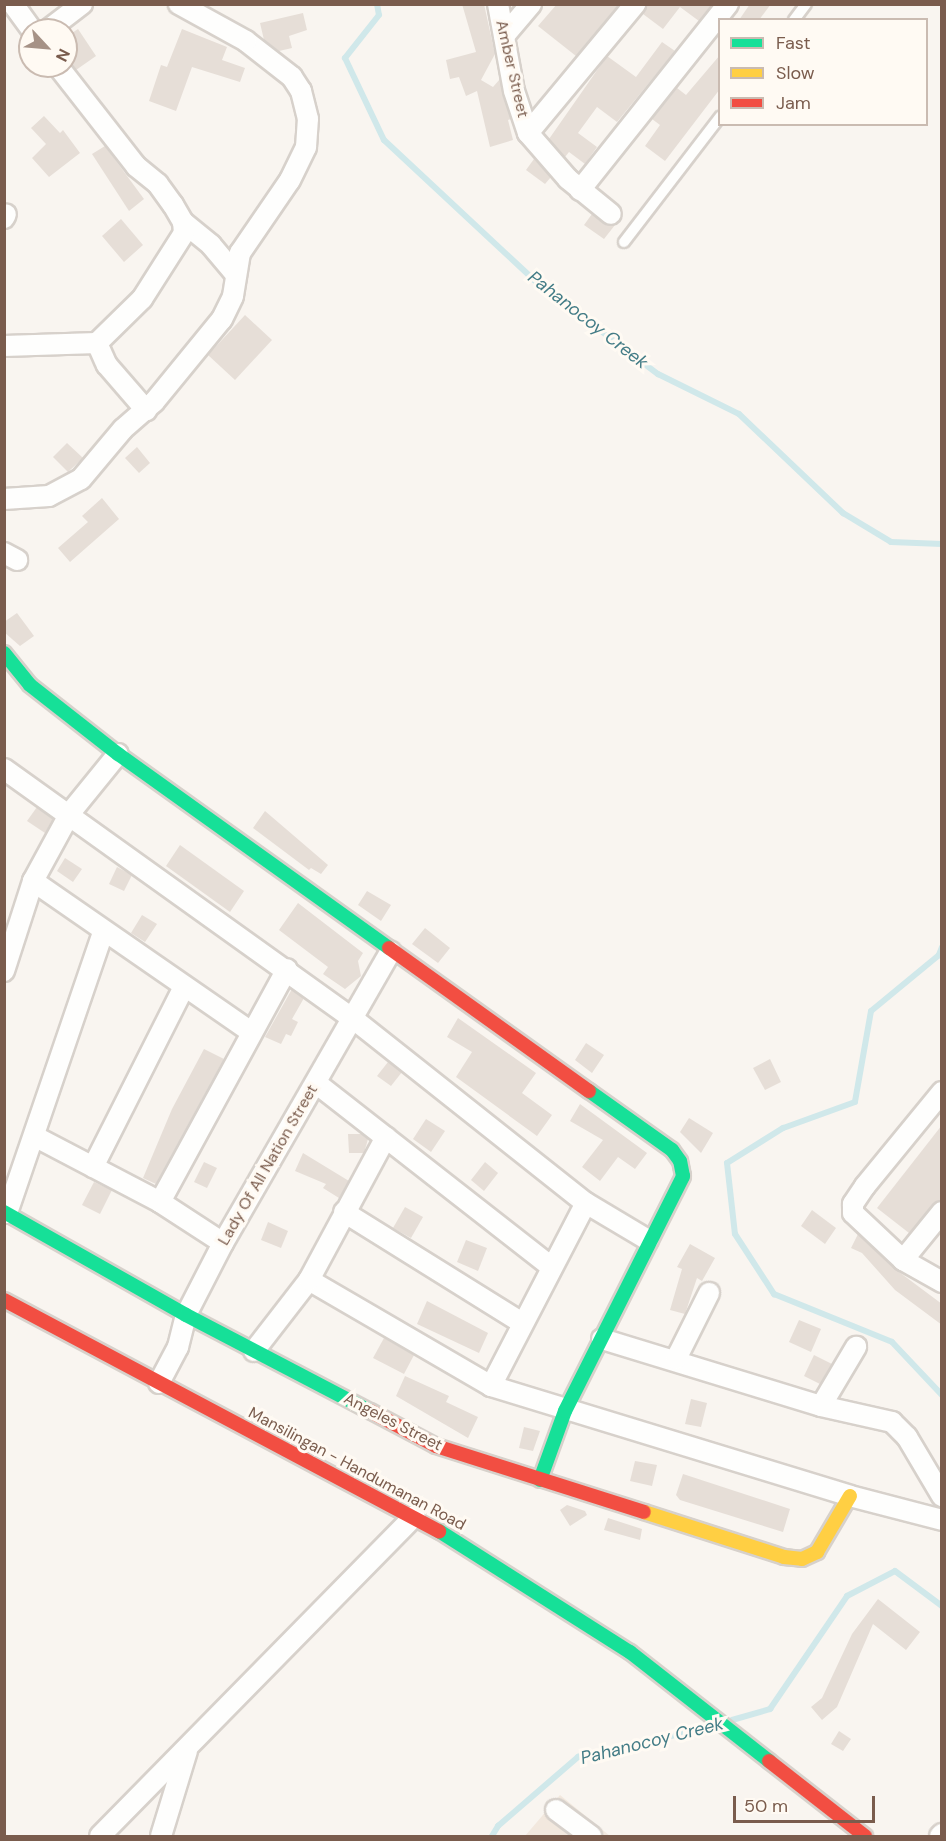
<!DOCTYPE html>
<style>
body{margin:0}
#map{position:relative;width:946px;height:1841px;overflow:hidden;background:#f9f5f0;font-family:"DM Sans",sans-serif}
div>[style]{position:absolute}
.residential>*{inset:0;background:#f2e8de}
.stream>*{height:6px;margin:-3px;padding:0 3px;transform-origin:3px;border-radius:3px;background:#d0e8ea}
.building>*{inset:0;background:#e6ded7}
.roads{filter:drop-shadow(2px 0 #d7d1cb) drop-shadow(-2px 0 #d7d1cb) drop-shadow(0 2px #d7d1cb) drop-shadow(0 -2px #d7d1cb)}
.lane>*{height:10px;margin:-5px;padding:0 5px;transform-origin:5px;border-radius:5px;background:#fefefd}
.street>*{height:20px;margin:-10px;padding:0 10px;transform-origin:10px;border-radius:10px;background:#fefefd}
.fast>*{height:14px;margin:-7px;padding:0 7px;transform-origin:7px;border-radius:7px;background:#16e098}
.slow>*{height:14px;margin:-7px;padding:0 7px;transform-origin:7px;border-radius:7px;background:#ffcf43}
.jam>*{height:14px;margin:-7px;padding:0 7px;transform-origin:7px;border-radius:7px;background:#f24e42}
span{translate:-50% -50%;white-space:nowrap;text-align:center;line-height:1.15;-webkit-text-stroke:6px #fffaf3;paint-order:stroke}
.street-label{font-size:16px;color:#7a5c4d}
.water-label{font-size:18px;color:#437c86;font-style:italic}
.frame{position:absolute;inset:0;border:6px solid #7a5c4d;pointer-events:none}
.legend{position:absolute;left:718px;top:18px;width:210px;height:108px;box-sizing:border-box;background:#fffaf3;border:2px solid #cabbb1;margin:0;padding:8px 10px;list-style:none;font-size:18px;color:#7a5c4d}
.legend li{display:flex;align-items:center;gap:12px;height:30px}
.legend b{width:30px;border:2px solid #cabbb1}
.north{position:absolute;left:18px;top:18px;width:60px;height:60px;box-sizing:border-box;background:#fffaf3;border:2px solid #cabbb1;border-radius:50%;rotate:116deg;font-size:16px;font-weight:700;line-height:24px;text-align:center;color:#7a5c4d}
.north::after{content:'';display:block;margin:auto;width:21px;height:27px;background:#a69286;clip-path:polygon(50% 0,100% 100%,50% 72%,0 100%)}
.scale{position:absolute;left:733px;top:1796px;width:142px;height:27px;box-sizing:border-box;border:3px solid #7a5c4d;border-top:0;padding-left:8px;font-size:18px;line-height:21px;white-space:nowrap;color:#7a5c4d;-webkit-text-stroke:4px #fffaf3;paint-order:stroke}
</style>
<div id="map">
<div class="residential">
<div style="clip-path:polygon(560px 1795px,610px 1836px,525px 1836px)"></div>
</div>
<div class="stream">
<div style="left:377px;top:4px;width:11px;rotate:80deg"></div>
<div style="left:379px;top:15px;width:55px;rotate:128.3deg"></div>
<div style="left:345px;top:58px;width:91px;rotate:64.6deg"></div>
<div style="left:384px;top:140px;width:205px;rotate:43deg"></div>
<div style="left:534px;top:280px;width:156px;rotate:37.2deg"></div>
<div style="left:658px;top:374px;width:90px;rotate:26.3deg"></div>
<div style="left:739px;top:414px;width:144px;rotate:43.6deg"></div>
<div style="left:843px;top:513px;width:56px;rotate:31.1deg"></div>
<div style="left:891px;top:542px;width:51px;rotate:2.2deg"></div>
<div style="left:942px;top:947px;width:9px;rotate:111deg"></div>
<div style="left:939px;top:955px;width:88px;rotate:140.5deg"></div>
<div style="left:871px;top:1011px;width:92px;rotate:100deg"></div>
<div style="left:855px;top:1102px;width:77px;rotate:160.1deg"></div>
<div style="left:783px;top:1128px;width:66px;rotate:148deg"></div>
<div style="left:727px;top:1163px;width:71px;rotate:83.6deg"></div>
<div style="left:735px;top:1234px;width:72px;rotate:57deg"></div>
<div style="left:774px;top:1294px;width:127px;rotate:22.1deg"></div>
<div style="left:892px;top:1342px;width:73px;rotate:46.7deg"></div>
<div style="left:732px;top:1720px;width:40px;rotate:-16deg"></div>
<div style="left:770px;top:1709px;width:137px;rotate:-55.7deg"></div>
<div style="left:847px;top:1596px;width:54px;rotate:-27.5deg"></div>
<div style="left:895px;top:1571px;width:59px;rotate:36.7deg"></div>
<div style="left:492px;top:1836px;width:12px;rotate:-59deg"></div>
<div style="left:498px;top:1826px;width:106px;rotate:-40.8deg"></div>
<div style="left:578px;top:1757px;width:136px;rotate:-12.7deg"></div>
</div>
<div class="building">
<div style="clip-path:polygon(462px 4px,484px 4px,495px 54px,481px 80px,493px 87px,500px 79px,511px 119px,508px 120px,513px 140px,490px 147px,477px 91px,466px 96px,459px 77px,450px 79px,446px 60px,476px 52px)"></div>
<div style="clip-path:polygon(557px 4px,619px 4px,576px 56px,538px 26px)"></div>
<div style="clip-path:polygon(647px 4px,712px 4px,699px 21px,680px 7px,663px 29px,643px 14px)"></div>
<div style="clip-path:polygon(750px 4px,771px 4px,759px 20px,739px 20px)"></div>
<div style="clip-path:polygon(303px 13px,307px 30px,289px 36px,292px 48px,279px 51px,264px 40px,260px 23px)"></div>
<div style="clip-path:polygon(78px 29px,96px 56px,76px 70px,66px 57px,66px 37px)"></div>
<div style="clip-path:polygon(182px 29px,227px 47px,222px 60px,245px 68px,240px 82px,192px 67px,176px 111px,149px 101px,161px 65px,167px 67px)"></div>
<div style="clip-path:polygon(662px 42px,675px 51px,617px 122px,597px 107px,578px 133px,597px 147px,585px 164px,569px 152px,565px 157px,549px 139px,607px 56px,636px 77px)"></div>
<div style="clip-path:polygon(720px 55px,720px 89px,665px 161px,645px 146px,660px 125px,652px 119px,677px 88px,686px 95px)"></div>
<div style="clip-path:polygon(44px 116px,60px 133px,63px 130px,80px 153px,49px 177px,32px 158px,46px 144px,31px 128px)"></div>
<div style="clip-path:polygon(105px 146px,144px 199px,129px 211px,92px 154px)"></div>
<div style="clip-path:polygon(534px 159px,551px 177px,545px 184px,526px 170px)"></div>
<div style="clip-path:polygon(592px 214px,604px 224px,615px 225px,604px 239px,584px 225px)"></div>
<div style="clip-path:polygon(121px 219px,143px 245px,124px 262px,102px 236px)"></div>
<div style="clip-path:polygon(245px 315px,272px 340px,235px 380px,208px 355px)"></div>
<div style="clip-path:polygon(67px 443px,83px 458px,68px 472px,53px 457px)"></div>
<div style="clip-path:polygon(137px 447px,150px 463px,139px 473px,125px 458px)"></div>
<div style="clip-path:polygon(102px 498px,119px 519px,70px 562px,58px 548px,88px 522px,82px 516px)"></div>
<div style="clip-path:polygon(17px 613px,34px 636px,20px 646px,4px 632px,4px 622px)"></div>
<div style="clip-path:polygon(37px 807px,53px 819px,45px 833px,27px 821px)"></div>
<div style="clip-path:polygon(265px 811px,328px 865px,321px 874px,311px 868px,309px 870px,253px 828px)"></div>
<div style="clip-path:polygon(180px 845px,244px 891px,230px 912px,166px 866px)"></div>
<div style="clip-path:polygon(65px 858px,82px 869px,73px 882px,57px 871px)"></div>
<div style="clip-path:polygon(117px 867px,132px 875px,124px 891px,109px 884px)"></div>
<div style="clip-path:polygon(367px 891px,391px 905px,381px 921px,358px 905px)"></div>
<div style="clip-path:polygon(298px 903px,363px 953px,358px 961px,361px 976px,345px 989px,323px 974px,328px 967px,279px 930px)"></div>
<div style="clip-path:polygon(142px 915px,157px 924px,145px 942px,131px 933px)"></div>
<div style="clip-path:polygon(425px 928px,450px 948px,438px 963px,412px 944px)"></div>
<div style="clip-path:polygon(292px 989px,304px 998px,292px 1019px,298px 1022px,291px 1036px,286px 1034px,281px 1044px,265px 1037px)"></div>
<div style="clip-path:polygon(458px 1018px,536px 1073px,522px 1093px,552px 1115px,537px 1136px,456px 1077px,472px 1052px,447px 1037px)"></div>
<div style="clip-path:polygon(586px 1043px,604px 1055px,592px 1073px,575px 1060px)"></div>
<div style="clip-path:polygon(204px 1049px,224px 1059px,156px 1184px,143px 1178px,172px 1109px)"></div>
<div style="clip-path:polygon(770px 1059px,781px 1082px,765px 1090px,753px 1068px)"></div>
<div style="clip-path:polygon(388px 1062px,402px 1072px,391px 1086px,377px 1076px)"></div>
<div style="clip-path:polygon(580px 1104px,647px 1153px,635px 1169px,618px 1157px,600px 1181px,582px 1167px,603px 1140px,570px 1121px)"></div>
<div style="clip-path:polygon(689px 1118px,713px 1133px,701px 1153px,680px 1132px)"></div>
<div style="clip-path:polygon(426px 1119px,445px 1131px,431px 1152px,413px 1139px)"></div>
<div style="clip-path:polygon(942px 1125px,942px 1200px,909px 1233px,877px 1208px)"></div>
<div style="clip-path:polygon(348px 1134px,362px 1134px,368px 1139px,364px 1153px,349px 1153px)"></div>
<div style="clip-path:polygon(303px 1153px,349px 1181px,339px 1198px,323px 1188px,326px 1184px,295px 1171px)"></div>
<div style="clip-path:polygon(204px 1162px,217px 1168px,207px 1188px,194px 1182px)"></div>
<div style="clip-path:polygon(485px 1162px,498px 1173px,484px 1191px,471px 1180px)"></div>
<div style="clip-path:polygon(94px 1182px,112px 1190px,100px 1214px,82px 1205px)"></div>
<div style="clip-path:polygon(405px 1207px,423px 1217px,411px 1238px,393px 1228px)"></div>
<div style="clip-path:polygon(812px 1210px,836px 1228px,825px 1244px,801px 1226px)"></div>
<div style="clip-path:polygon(268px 1222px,288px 1231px,281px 1248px,261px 1240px)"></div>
<div style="clip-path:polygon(858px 1234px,895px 1269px,942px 1304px,942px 1325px,895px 1290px,862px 1253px,851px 1248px)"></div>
<div style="clip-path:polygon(466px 1240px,487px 1248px,478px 1271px,457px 1262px)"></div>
<div style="clip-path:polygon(690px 1244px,715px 1258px,702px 1281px,697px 1278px,685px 1314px,670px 1310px,682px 1269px,677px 1267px)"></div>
<div style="clip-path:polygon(427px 1301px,488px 1333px,479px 1353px,417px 1324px)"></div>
<div style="clip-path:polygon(799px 1320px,821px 1329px,811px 1352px,789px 1342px)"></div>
<div style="clip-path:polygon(384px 1338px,414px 1355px,404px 1374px,373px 1358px)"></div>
<div style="clip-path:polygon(814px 1355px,832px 1364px,820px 1384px,804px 1376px)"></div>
<div style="clip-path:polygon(405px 1376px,449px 1396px,446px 1402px,478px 1417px,468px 1438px,396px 1396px)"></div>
<div style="clip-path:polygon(691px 1399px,707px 1403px,701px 1427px,685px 1424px)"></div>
<div style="clip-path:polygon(524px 1427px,540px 1431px,533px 1451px,519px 1448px)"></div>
<div style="clip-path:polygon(635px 1461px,657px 1465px,652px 1486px,630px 1481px)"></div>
<div style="clip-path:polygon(683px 1474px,790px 1509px,783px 1532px,680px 1500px,676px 1495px)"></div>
<div style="clip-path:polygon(567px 1505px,585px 1511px,587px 1515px,570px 1526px,560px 1510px)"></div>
<div style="clip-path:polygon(608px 1518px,642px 1529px,640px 1540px,604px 1530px)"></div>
<div style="clip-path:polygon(878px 1599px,920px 1632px,906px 1650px,873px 1624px,837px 1707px,822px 1720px,811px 1707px,822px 1698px,852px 1634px)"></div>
<div style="clip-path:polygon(839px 1731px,851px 1739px,843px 1751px,831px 1744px)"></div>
</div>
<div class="roads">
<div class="lane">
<div style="left:794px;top:20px;width:20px;rotate:-53deg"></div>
<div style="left:624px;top:242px;width:158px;rotate:-52.5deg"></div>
</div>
<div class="street">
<div style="left:13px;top:4px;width:32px;rotate:54deg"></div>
<div style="left:498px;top:4px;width:88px;rotate:79.6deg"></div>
<div style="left:514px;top:91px;width:44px;rotate:71.6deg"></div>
<div style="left:528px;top:133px;width:61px;rotate:49deg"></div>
<div style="left:568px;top:179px;width:55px;rotate:39.1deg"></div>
<div style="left:48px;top:30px;width:43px;rotate:-37.4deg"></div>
<div style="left:504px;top:36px;width:42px;rotate:-49.8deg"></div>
<div style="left:528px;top:133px;width:168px;rotate:-50.3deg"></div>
<div style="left:580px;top:190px;width:238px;rotate:-51.5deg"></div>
<div style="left:4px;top:218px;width:4px;rotate:-63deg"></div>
<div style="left:183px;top:222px;width:36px;rotate:39deg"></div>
<div style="left:211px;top:245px;width:38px;rotate:50deg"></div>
<div style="left:97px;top:343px;width:24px;rotate:66deg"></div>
<div style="left:107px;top:365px;width:60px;rotate:49.1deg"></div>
<div style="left:4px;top:346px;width:93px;rotate:-1.8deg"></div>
<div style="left:97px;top:343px;width:63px;rotate:-44.4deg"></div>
<div style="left:142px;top:299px;width:78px;rotate:-57.5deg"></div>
<div style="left:184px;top:233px;width:11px;rotate:-95deg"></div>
<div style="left:183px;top:222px;width:20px;rotate:-120deg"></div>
<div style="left:173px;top:205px;width:26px;rotate:-126deg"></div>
<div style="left:158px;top:184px;width:28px;rotate:-141deg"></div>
<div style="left:136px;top:166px;width:127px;rotate:-128deg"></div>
<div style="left:4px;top:499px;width:45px;rotate:-3.8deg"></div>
<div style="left:49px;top:496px;width:36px;rotate:-28deg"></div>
<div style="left:81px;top:479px;width:65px;rotate:-50deg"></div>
<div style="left:123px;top:429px;width:41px;rotate:-41.1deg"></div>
<div style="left:154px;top:402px;width:107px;rotate:-50.7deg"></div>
<div style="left:222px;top:319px;width:25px;rotate:-64deg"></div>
<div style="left:233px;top:296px;width:44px;rotate:-80.8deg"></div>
<div style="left:240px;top:253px;width:88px;rotate:-55.6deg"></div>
<div style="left:290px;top:180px;width:37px;rotate:-64deg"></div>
<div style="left:306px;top:147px;width:28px;rotate:-86deg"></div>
<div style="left:308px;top:119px;width:29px;rotate:-104deg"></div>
<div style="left:301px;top:91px;width:17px;rotate:-123deg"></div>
<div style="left:292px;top:77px;width:58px;rotate:-142deg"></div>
<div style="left:246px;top:41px;width:77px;rotate:-151.1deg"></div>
<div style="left:4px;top:553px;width:15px;rotate:28deg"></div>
<div style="left:4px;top:769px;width:427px;rotate:35.6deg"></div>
<div style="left:351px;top:1017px;width:300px;rotate:38.4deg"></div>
<div style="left:586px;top:1203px;width:72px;rotate:30.8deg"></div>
<div style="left:33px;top:881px;width:264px;rotate:34.7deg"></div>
<div style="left:4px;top:971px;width:95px;rotate:-72.1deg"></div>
<div style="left:33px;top:881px;width:77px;rotate:-61.4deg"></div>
<div style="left:70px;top:813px;width:76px;rotate:-50.9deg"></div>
<div style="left:316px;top:1083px;width:297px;rotate:38deg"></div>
<div style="left:942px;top:1092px;width:122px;rotate:129.3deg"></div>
<div style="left:865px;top:1186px;width:22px;rotate:124deg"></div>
<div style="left:853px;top:1204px;width:9px;rotate:90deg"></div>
<div style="left:853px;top:1213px;width:69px;rotate:43.2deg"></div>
<div style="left:903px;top:1260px;width:45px;rotate:29.4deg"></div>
<div style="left:34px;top:1136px;width:142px;rotate:27.6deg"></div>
<div style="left:160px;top:1202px;width:75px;rotate:33.1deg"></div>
<div style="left:93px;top:1167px;width:199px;rotate:-63.2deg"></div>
<div style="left:160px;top:1202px;width:265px;rotate:-61.4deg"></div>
<div style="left:344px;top:1212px;width:208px;rotate:31.9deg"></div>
<div style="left:7px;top:1213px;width:297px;rotate:-71.1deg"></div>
<div style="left:903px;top:1260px;width:62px;rotate:-50.9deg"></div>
<div style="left:309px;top:1280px;width:211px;rotate:30.2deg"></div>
<div style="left:491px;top:1386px;width:375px;rotate:17deg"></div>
<div style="left:850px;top:1496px;width:95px;rotate:14.6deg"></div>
<div style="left:602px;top:1339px;width:229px;rotate:17deg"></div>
<div style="left:821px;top:1406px;width:73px;rotate:12.7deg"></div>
<div style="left:892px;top:1422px;width:21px;rotate:45deg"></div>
<div style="left:907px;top:1437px;width:69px;rotate:59.3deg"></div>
<div style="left:254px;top:1351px;width:90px;rotate:-52.2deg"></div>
<div style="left:309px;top:1280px;width:162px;rotate:-61.7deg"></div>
<div style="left:676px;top:1359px;width:74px;rotate:-63.4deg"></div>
<div style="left:159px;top:1383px;width:41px;rotate:-62.2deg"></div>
<div style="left:178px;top:1347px;width:33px;rotate:-76deg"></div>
<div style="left:186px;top:1315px;width:81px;rotate:-62.8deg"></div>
<div style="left:223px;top:1243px;width:336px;rotate:-60.1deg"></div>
<div style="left:491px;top:1386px;width:206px;rotate:-62.6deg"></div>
<div style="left:821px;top:1406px;width:69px;rotate:-59.3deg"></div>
<div style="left:556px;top:1810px;width:44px;rotate:36.6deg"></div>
<div style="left:100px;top:1836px;width:449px;rotate:-45.5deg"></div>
<div style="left:161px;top:1836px;width:89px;rotate:-73deg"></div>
<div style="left:940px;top:1836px;width:3px;rotate:-45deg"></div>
</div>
<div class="fast">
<div style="left:4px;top:653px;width:41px;rotate:50.9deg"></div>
<div style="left:30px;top:685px;width:112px;rotate:38.1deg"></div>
<div style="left:118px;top:754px;width:333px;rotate:35.6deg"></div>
<div style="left:4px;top:1212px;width:209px;rotate:29.5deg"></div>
<div style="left:186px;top:1315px;width:208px;rotate:27.6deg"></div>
<div style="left:540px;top:1480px;width:73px;rotate:-70.1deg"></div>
<div style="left:565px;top:1411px;width:263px;rotate:-63.3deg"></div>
<div style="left:683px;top:1176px;width:15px;rotate:-101deg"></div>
<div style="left:680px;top:1161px;width:14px;rotate:-126deg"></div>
<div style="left:672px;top:1150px;width:102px;rotate:-144.6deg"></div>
<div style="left:439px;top:1531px;width:226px;rotate:32.4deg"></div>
<div style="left:630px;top:1652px;width:177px;rotate:38.1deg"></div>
</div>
<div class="slow">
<div style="left:644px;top:1512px;width:147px;rotate:17.8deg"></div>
<div style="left:784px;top:1557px;width:18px;rotate:6deg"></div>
<div style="left:802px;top:1559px;width:17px;rotate:-25deg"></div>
<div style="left:817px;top:1552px;width:65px;rotate:-59.5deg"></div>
</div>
<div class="jam">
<div style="left:389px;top:948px;width:246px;rotate:35.6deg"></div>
<div style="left:4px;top:1300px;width:493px;rotate:28deg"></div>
<div style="left:370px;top:1411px;width:75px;rotate:27.9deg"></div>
<div style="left:436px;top:1446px;width:218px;rotate:17.6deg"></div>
<div style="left:769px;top:1761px;width:122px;rotate:38deg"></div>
</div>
</div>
<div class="street-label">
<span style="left:512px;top:69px;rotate:77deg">Amber Street</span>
<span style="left:268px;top:1165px;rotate:-60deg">Lady Of All Nation Street</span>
<span style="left:393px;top:1422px;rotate:27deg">Angeles Street</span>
<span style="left:357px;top:1469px;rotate:28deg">Mansilingan - Handumanan Road</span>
</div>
<div class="water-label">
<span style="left:588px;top:320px;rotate:38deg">Pahanocoy Creek</span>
<span style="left:652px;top:1741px;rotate:-14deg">Pahanocoy Creek</span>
</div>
<div class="frame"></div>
<ul class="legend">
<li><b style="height:8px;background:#16e098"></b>Fast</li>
<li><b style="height:8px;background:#ffcf43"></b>Slow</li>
<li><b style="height:8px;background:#f24e42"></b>Jam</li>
</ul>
<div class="north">N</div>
<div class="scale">50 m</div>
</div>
